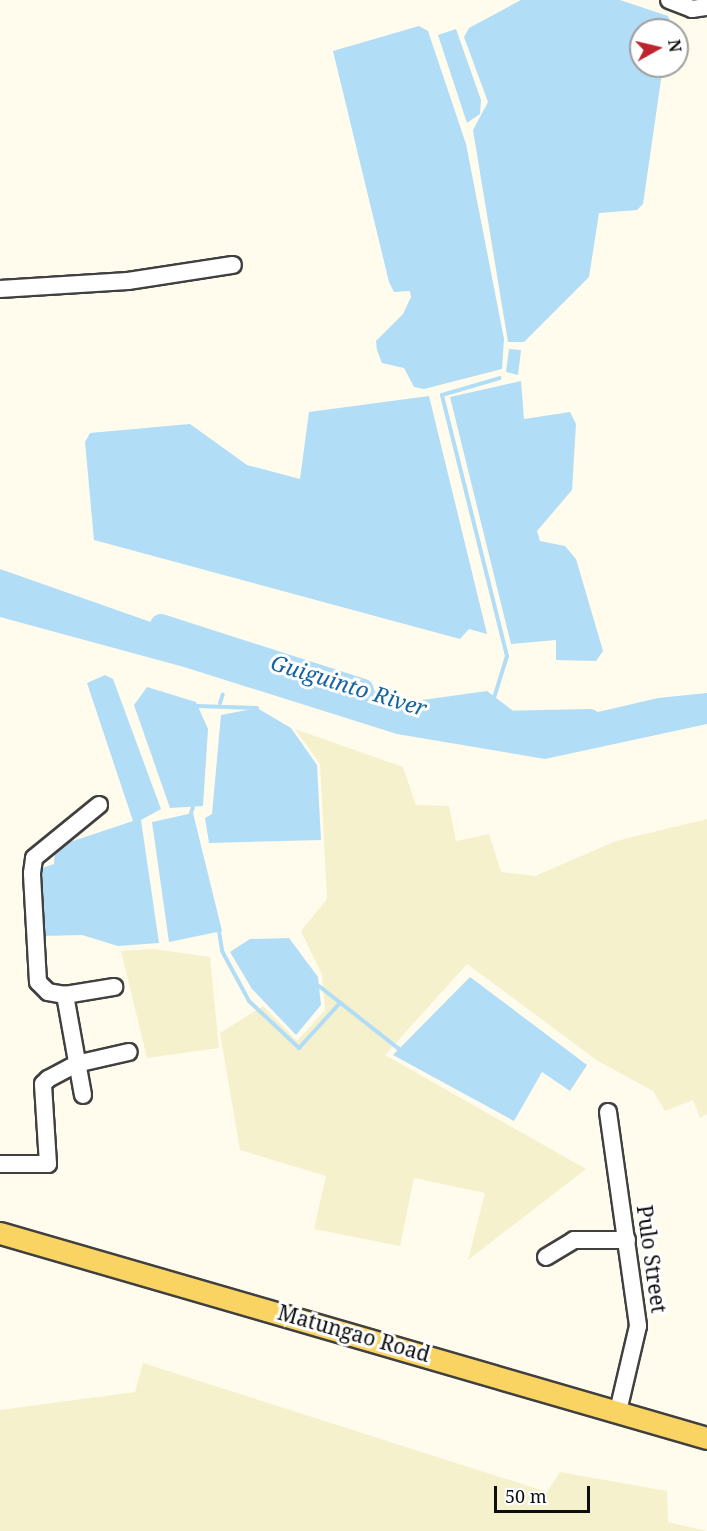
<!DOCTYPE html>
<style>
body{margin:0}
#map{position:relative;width:707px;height:1531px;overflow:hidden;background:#fffbed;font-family:"Noto Serif",serif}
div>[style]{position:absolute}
.farmland>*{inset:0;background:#f5f1cd}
.water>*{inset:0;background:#b2ddf7}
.stream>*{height:4px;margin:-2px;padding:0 2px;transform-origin:2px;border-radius:2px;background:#b2ddf7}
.river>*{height:22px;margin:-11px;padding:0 11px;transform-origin:11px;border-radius:11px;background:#b2ddf7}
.roads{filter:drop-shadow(2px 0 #404040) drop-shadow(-2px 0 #404040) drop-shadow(0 2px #404040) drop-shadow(0 -2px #404040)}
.minor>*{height:16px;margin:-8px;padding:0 8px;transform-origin:8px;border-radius:8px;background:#fff}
.major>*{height:21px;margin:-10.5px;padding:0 10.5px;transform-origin:10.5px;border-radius:10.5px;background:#fad463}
span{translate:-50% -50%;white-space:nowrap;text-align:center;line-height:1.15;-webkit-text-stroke:6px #fff;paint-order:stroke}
.street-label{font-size:21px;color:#0d0d0d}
.water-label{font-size:22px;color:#1564a0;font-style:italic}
.north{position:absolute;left:629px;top:18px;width:60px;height:60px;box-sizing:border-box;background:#fff;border:2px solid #9e9e9e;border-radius:50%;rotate:82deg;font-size:16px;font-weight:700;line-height:24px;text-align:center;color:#0d0d0d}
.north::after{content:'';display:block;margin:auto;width:21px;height:27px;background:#bf242c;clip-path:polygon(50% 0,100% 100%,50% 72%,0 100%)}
.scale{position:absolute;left:494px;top:1486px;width:96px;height:27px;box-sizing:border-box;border:3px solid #0d0d0d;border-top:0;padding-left:8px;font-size:18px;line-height:21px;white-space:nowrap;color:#0d0d0d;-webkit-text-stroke:4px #fff;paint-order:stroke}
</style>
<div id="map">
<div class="farmland">
<div style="clip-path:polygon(295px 729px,403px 767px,416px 805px,449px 806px,456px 841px,489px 834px,501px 872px,535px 876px,616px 841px,707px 819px,707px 1114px,700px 1118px,693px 1100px,665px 1111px,653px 1091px,598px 1061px,467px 964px,385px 1055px,586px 1169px,468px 1260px,485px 1193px,414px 1178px,400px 1246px,314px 1229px,326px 1176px,240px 1150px,220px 1033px,263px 1006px,297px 1041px,325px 1010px,322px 975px,301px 931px,327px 899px,320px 764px)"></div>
<div style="clip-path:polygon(154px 949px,210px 957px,219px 1048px,147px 1058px,121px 951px)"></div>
<div style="clip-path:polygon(143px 1363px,547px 1492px,560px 1472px,667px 1491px,668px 1522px,707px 1531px,0 1531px,0 1410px,135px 1392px)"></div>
</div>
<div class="water">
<div style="clip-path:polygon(521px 0,620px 0,668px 16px,674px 30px,641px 30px,641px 66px,663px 66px,643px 204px,637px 210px,599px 213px,589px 277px,524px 342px,508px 342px,473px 130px,488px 102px,464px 37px,469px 28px)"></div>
<div style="clip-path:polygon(419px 26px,428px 31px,466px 144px,504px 339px,502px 369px,424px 389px,414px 387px,404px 368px,382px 363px,377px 350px,376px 341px,403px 314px,411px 297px,410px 291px,394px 292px,389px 282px,333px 51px)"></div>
<div style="clip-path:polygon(456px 29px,481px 100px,480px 114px,467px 123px,438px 35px)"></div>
<div style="clip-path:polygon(509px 349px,521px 350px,518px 375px,506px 372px)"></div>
<div style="clip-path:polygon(521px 381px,524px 419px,570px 412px,576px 424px,572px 490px,537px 531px,540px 541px,565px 546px,576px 559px,603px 651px,596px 661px,556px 660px,556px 640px,511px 644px,450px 397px)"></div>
<div style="clip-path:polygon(429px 396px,487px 634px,469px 629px,460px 639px,94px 540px,85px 442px,90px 433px,190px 424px,247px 465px,300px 479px,309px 412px)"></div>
<div style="clip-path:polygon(0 569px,273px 665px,415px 701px,487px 691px,534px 727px,658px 698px,707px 693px,707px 724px,545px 759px,397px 734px,184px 667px,0 617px)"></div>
<div style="clip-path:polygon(105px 675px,113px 679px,161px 809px,141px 820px,159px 943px,118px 946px,82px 935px,41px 936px,36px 870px,54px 864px,55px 847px,133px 821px,87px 683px)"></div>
<div style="clip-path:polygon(147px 687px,196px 702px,208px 729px,203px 806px,170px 808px,134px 705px)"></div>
<div style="clip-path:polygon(257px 708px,291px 728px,317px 765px,321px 840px,209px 843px,205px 818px,212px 814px,221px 715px)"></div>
<div style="clip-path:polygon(193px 813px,222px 931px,169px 942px,152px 822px)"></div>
<div style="clip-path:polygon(289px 938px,318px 977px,321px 1005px,296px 1035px,252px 989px,230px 952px,250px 939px)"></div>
<div style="clip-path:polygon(470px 977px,587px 1065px,570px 1091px,542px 1072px,514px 1121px,393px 1055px)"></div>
</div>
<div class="stream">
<div style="left:493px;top:701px;width:47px;rotate:-72.7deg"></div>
<div style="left:507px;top:656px;width:269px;rotate:-104deg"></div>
<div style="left:442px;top:395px;width:60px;rotate:-16.3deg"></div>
<div style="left:220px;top:703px;width:9px;rotate:-72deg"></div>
<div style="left:197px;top:706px;width:60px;rotate:1.9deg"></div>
<div style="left:191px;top:813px;width:6px;rotate:-72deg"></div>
<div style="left:219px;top:931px;width:20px;rotate:81deg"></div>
<div style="left:222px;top:951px;width:57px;rotate:61.6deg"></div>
<div style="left:249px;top:1001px;width:69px;rotate:43.2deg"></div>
<div style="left:299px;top:1048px;width:61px;rotate:-47.7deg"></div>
<div style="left:319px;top:986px;width:102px;rotate:38.2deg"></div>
</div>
<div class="river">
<div style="left:161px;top:625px;width:212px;rotate:17.8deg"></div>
<div style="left:497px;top:722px;width:93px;rotate:-1.2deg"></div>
</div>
<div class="roads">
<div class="minor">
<div style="left:669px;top:0;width:25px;rotate:21deg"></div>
<div style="left:692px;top:9px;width:15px;rotate:-8deg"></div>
<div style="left:0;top:289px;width:128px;rotate:-3.6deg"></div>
<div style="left:128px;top:281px;width:106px;rotate:-8.7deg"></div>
<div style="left:65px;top:995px;width:17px;rotate:-170deg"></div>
<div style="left:48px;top:992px;width:14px;rotate:-135deg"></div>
<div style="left:38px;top:982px;width:109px;rotate:-93.2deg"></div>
<div style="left:32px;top:873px;width:15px;rotate:-82deg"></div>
<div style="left:34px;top:858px;width:84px;rotate:-39.2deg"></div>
<div style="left:83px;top:1095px;width:102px;rotate:-100.2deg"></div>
<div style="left:65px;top:995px;width:50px;rotate:-9.3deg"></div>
<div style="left:608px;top:1112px;width:216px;rotate:82deg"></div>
<div style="left:638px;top:1326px;width:87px;rotate:103.2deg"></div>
<div style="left:0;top:1164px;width:48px"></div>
<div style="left:48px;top:1164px;width:80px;rotate:-93.6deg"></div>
<div style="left:43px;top:1084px;width:7px;rotate:-45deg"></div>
<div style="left:48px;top:1079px;width:32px;rotate:-28deg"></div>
<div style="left:76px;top:1064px;width:54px;rotate:-12.8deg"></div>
<div style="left:546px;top:1257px;width:33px;rotate:-31deg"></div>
<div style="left:574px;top:1240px;width:53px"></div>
</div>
<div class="major">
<div style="left:0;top:1233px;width:736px;rotate:16.17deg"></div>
</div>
</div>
<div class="street-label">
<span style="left:652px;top:1259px;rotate:82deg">Pulo Street</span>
<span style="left:354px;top:1333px;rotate:16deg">Matungao Road</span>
</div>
<div class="water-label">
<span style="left:349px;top:685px;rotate:17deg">Guiguinto River</span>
</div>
<div class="north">N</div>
<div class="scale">50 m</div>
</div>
